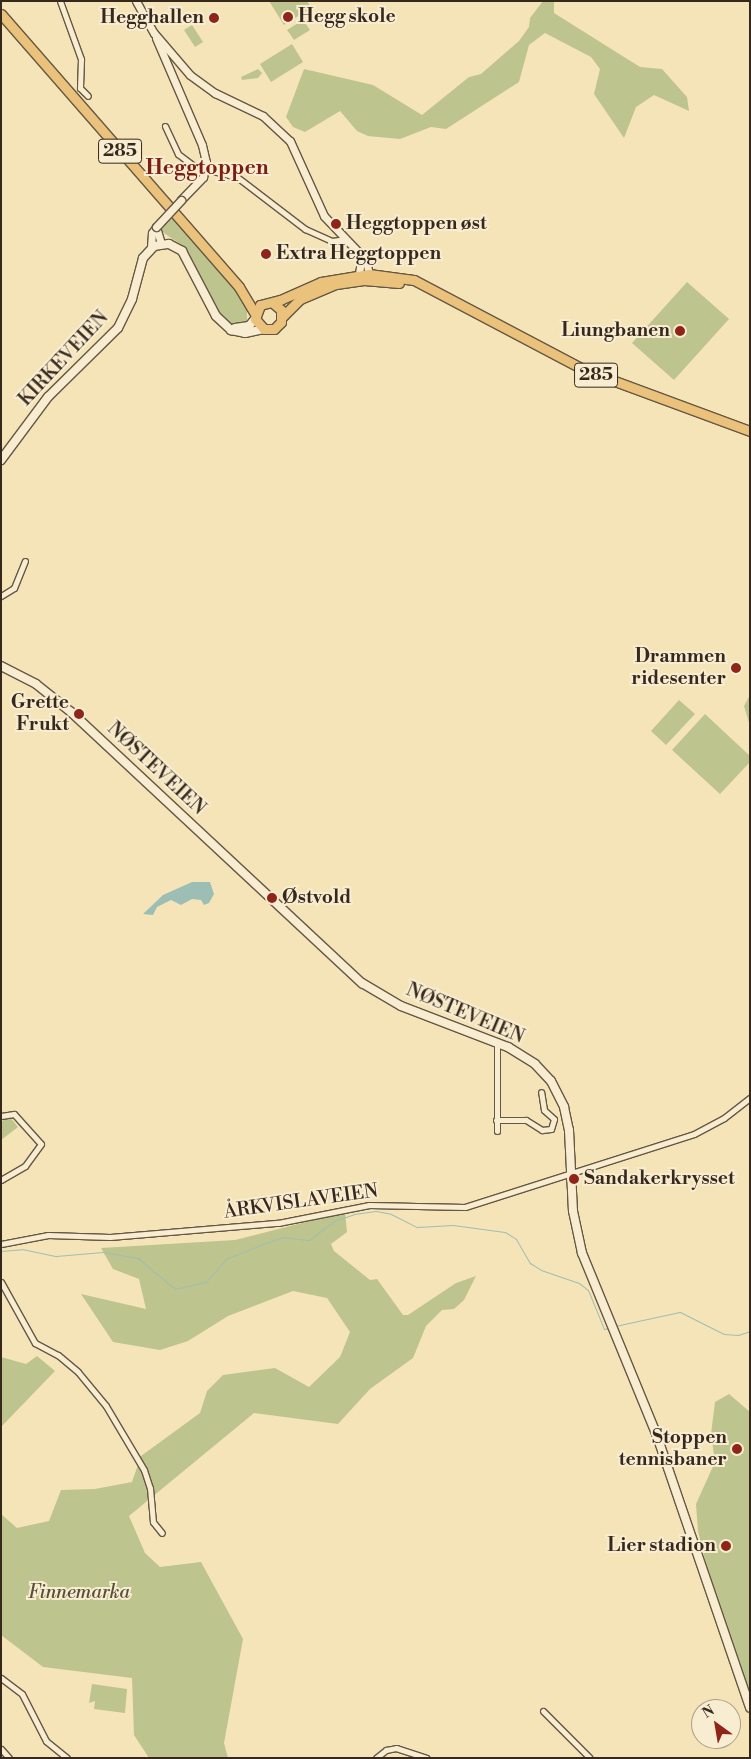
<!DOCTYPE html>
<meta charset="utf-8">
<style>
body{margin:0}
#map{position:relative;width:751px;height:1759px;overflow:hidden;background:#f5e4b8;font-family:"Libre Bodoni",serif}
div>[style]{position:absolute}
.green>*{inset:0;background:#bec48d}
.water>*{inset:0;background:#9dbeb4}
.stream>*{height:1px;margin:-0.5px;padding:0 0.5px;transform-origin:0.5px;border-radius:0.5px;background:#9dbeb4}
.roads{filter:drop-shadow(1px 0 #665744) drop-shadow(-1px 0 #665744) drop-shadow(0 1px #665744) drop-shadow(0 -1px #665744)}
.minor>*{height:5px;margin:-2.5px;padding:0 2.5px;transform-origin:2.5px;border-radius:2.5px;background:#f8edd1}
.tertiary>*{height:7px;margin:-3.5px;padding:0 3.5px;transform-origin:3.5px;border-radius:3.5px;background:#f8edd1}
.secondary>*{height:8px;margin:-4px;padding:0 4px;transform-origin:4px;border-radius:4px;background:#f8edd1}
.primary>*{height:9px;margin:-4.5px;padding:0 4.5px;transform-origin:4.5px;border-radius:4.5px;background:#eac27c}
.bridges{filter:drop-shadow(1px 0 #665744) drop-shadow(-1px 0 #665744) drop-shadow(0 1px #665744) drop-shadow(0 -1px #665744)}
.tertiary-bridge>*{height:7px;margin:-3.5px;padding:0 3.5px;transform-origin:3.5px;border-radius:3.5px;background:#f8edd1}
.dots>*{width:14px;height:14px;translate:-50% -50%;box-sizing:border-box;border:2px solid #f8edd1;border-radius:50%}
span{translate:-50% -50%;white-space:nowrap;text-align:center;line-height:1.15;-webkit-text-stroke:4px #f8edd1;paint-order:stroke}
.shield-label span{padding:1px 4px;background:#f8edd1;border:1px solid;border-radius:4px;-webkit-text-stroke-width:0}
.shield-label{font-size:18px;color:#36281d;font-weight:700}
.poi-label{font-size:19px;color:#36281d;font-weight:700}
.left{translate:0 -50%;text-align:left}
.right{translate:-100% -50%;text-align:right}
.street-label{font-size:19px;color:#36281d}
.park-label{font-size:19px;color:#584f39;font-style:italic}
.quarter-label{font-size:21px;color:#7a1f14;font-weight:700}
.frame{position:absolute;inset:0;border:2px solid #36281d;pointer-events:none}
.north{position:absolute;left:691px;top:1699px;width:50px;height:50px;box-sizing:border-box;background:#f8edd1;border:1px solid #aa9e89;border-radius:50%;rotate:328deg;font-size:14px;font-weight:700;line-height:20px;text-align:center;color:#36281d}
.north::after{content:'';display:block;margin:auto;width:18px;height:22px;background:#8f2418;clip-path:polygon(50% 0,100% 100%,50% 72%,0 100%)}
</style>
<div id="map">
<div class="green">
<div style="clip-path:polygon(269px 1px,307px 1px,311px 8px,284px 25px)"></div>
<div style="clip-path:polygon(543px 1px,554px 1px,554px 13px,640px 67px,662px 69px,687px 97px,689px 111px,654px 95px,636px 107px,624px 138px,594px 94px,600px 69px,591px 57px,545px 33px,529px 45px,519px 82px,446px 129px,431px 127px,400px 139px,368px 136px,357px 131px,340px 111px,305px 132px,293px 127px,286px 117px,304px 69px,373px 85px,422px 115px,469px 77px,481px 74px,519px 41px,529px 27px,530px 18px)"></div>
<div style="clip-path:polygon(303px 20px,310px 30px,294px 40px,287px 30px)"></div>
<div style="clip-path:polygon(192px 25px,203px 42px,195px 47px,184px 30px)"></div>
<div style="clip-path:polygon(292px 44px,303px 62px,271px 82px,260px 64px)"></div>
<div style="clip-path:polygon(258px 69px,262px 73px,258px 78px,242px 80px,241px 77px)"></div>
<div style="clip-path:polygon(170px 215px,240px 295px,247px 307px,247px 321px,232px 324px,220px 316px,186px 248px,161px 231px,160px 225px)"></div>
<div style="clip-path:polygon(687px 282px,729px 319px,674px 380px,632px 343px)"></div>
<div style="clip-path:polygon(750px 695px,750px 726px,744px 706px)"></div>
<div style="clip-path:polygon(679px 700px,695px 714px,666px 745px,651px 731px)"></div>
<div style="clip-path:polygon(705px 714px,750px 756px,750px 762px,720px 794px,672px 750px)"></div>
<div style="clip-path:polygon(9px 1116px,18px 1127px,1px 1140px,1px 1122px)"></div>
<div style="clip-path:polygon(345px 1212px,347px 1232px,331px 1244px,334px 1251px,370px 1280px,377px 1279px,403px 1315px,408px 1315px,456px 1283px,476px 1276px,464px 1300px,454px 1309px,442px 1310px,426px 1326px,413px 1358px,370px 1389px,338px 1424px,254px 1413px,129px 1516px,145px 1553px,160px 1567px,201px 1562px,243px 1639px,224px 1743px,228px 1758px,149px 1758px,134px 1735px,132px 1678px,43px 1667px,1px 1635px,1px 1514px,17px 1528px,49px 1521px,61px 1490px,95px 1489px,132px 1482px,141px 1456px,200px 1413px,207px 1391px,223px 1375px,275px 1368px,309px 1387px,340px 1357px,350px 1332px,327px 1298px,293px 1291px,228px 1316px,188px 1341px,160px 1350px,113px 1342px,81px 1294px,146px 1309px,139px 1279px,113px 1269px,101px 1248px,235px 1240px)"></div>
<div style="clip-path:polygon(37px 1356px,55px 1371px,1px 1427px,1px 1357px,26px 1364px)"></div>
<div style="clip-path:polygon(729px 1394px,750px 1412px,750px 1696px,711px 1584px,698px 1531px,696px 1504px,715px 1462px,711px 1434px,715px 1402px)"></div>
<div style="clip-path:polygon(92px 1684px,127px 1689px,125px 1713px,94px 1709px,95px 1701px,89px 1703px)"></div>
</div>
<div class="water">
<div style="clip-path:polygon(192px 882px,210px 882px,214px 894px,209px 903px,204px 905px,201px 900px,192px 899px,181px 905px,171px 900px,157px 907px,153px 915px,143px 914px,163px 895px)"></div>
</div>
<div class="stream">
<div style="left:1px;top:1251px;width:21px;rotate:-5deg"></div>
<div style="left:22px;top:1249px;width:35px;rotate:12deg"></div>
<div style="left:56px;top:1256px;width:47px;rotate:-4.9deg"></div>
<div style="left:103px;top:1252px;width:36px;rotate:10deg"></div>
<div style="left:138px;top:1258px;width:48px;rotate:40deg"></div>
<div style="left:175px;top:1289px;width:32px;rotate:-13deg"></div>
<div style="left:206px;top:1282px;width:30px;rotate:-49deg"></div>
<div style="left:226px;top:1259px;width:37px;rotate:-22deg"></div>
<div style="left:260px;top:1245px;width:24px;rotate:-19deg"></div>
<div style="left:283px;top:1237px;width:26px;rotate:7deg"></div>
<div style="left:309px;top:1240px;width:31px;rotate:-37deg"></div>
<div style="left:334px;top:1221px;width:21px;rotate:-19deg"></div>
<div style="left:354px;top:1214px;width:22px;rotate:-8deg"></div>
<div style="left:376px;top:1211px;width:15px;rotate:11deg"></div>
<div style="left:391px;top:1214px;width:29px;rotate:27deg"></div>
<div style="left:417px;top:1227px;width:36px;rotate:-3deg"></div>
<div style="left:453px;top:1225px;width:52px;rotate:7.7deg"></div>
<div style="left:505px;top:1232px;width:13px;rotate:32deg"></div>
<div style="left:516px;top:1239px;width:28px;rotate:60deg"></div>
<div style="left:530px;top:1263px;width:13px;rotate:32deg"></div>
<div style="left:541px;top:1270px;width:40px;rotate:18.9deg"></div>
<div style="left:579px;top:1283px;width:11px;rotate:38deg"></div>
<div style="left:588px;top:1290px;width:42px;rotate:67.7deg"></div>
<div style="left:604px;top:1329px;width:5px;rotate:-11deg"></div>
<div style="left:615px;top:1326px;width:66px;rotate:-12.2deg"></div>
<div style="left:680px;top:1312px;width:49px;rotate:26.6deg"></div>
<div style="left:724px;top:1334px;width:14px;rotate:4deg"></div>
<div style="left:738px;top:1335px;width:13px;rotate:-18deg"></div>
</div>
<div class="roads">
<div class="minor">
<div style="left:60px;top:1px;width:62px;rotate:70.1deg"></div>
<div style="left:81px;top:59px;width:29px;rotate:92deg"></div>
<div style="left:80px;top:88px;width:11px;rotate:45deg"></div>
<div style="left:165px;top:126px;width:31px;rotate:65deg"></div>
<div style="left:178px;top:154px;width:20px;rotate:37deg"></div>
<div style="left:205px;top:169px;width:33px;rotate:14deg"></div>
<div style="left:237px;top:177px;width:86px;rotate:37.4deg"></div>
<div style="left:305px;top:229px;width:30px;rotate:24deg"></div>
<div style="left:332px;top:241px;width:12px;rotate:-9deg"></div>
<div style="left:1px;top:596px;width:15px;rotate:-32deg"></div>
<div style="left:14px;top:588px;width:29px;rotate:-68deg"></div>
<div style="left:1px;top:1116px;width:13px;rotate:-9deg"></div>
<div style="left:14px;top:1114px;width:40px;rotate:48deg"></div>
<div style="left:41px;top:1144px;width:27px;rotate:126deg"></div>
<div style="left:25px;top:1166px;width:28px;rotate:150deg"></div>
<div style="left:496px;top:1120px;width:30px"></div>
<div style="left:526px;top:1120px;width:19px;rotate:32deg"></div>
<div style="left:542px;top:1130px;width:9px;rotate:-6deg"></div>
<div style="left:551px;top:1129px;width:10px;rotate:-73deg"></div>
<div style="left:554px;top:1119px;width:13px;rotate:-138deg"></div>
<div style="left:544px;top:1110px;width:18px;rotate:-99deg"></div>
<div style="left:497px;top:1131px;width:89px;rotate:-90deg"></div>
<div style="left:1px;top:1244px;width:48px;rotate:-10.8deg"></div>
<div style="left:48px;top:1235px;width:62px;rotate:1.8deg"></div>
<div style="left:110px;top:1237px;width:169px;rotate:-4.8deg"></div>
<div style="left:278px;top:1223px;width:93px;rotate:-11.2deg"></div>
<div style="left:369px;top:1205px;width:96px;rotate:1.2deg"></div>
<div style="left:465px;top:1207px;width:240px;rotate:-17.7deg"></div>
<div style="left:694px;top:1134px;width:34px;rotate:-28deg"></div>
<div style="left:724px;top:1118px;width:33px;rotate:-38deg"></div>
<div style="left:1px;top:1282px;width:70px;rotate:60.9deg"></div>
<div style="left:35px;top:1343px;width:26px;rotate:28deg"></div>
<div style="left:58px;top:1355px;width:26px;rotate:40deg"></div>
<div style="left:78px;top:1372px;width:44px;rotate:50.5deg"></div>
<div style="left:106px;top:1406px;width:74px;rotate:59.3deg"></div>
<div style="left:144px;top:1470px;width:19px;rotate:72deg"></div>
<div style="left:150px;top:1488px;width:34px;rotate:85deg"></div>
<div style="left:153px;top:1522px;width:14px;rotate:51deg"></div>
<div style="left:1px;top:1678px;width:26px;rotate:37deg"></div>
<div style="left:22px;top:1694px;width:53px;rotate:62.9deg"></div>
<div style="left:46px;top:1741px;width:27px;rotate:39deg"></div>
<div style="left:543px;top:1711px;width:66px;rotate:45deg"></div>
<div style="left:1px;top:1749px;width:12px;rotate:48deg"></div>
<div style="left:376px;top:1758px;width:13px;rotate:-39deg"></div>
<div style="left:386px;top:1750px;width:10px;rotate:-11deg"></div>
<div style="left:396px;top:1748px;width:32px;rotate:18deg"></div>
</div>
<div class="tertiary">
<div style="left:136px;top:1px;width:37px;rotate:61deg"></div>
<div style="left:154px;top:33px;width:55px;rotate:49.4deg"></div>
<div style="left:190px;top:75px;width:31px;rotate:36deg"></div>
<div style="left:215px;top:93px;width:53px;rotate:25.6deg"></div>
<div style="left:263px;top:116px;width:37px;rotate:43deg"></div>
<div style="left:290px;top:141px;width:82px;rotate:65.6deg"></div>
<div style="left:324px;top:216px;width:57px;rotate:46.4deg"></div>
<div style="left:363px;top:257px;width:5px;rotate:53deg"></div>
<div style="left:366px;top:261px;width:13px;rotate:77deg"></div>
<div style="left:369px;top:274px;width:8px;rotate:130deg"></div>
<div style="left:364px;top:280px;width:8px;rotate:-130deg"></div>
<div style="left:359px;top:274px;width:14px;rotate:-82deg"></div>
<div style="left:361px;top:260px;width:9px;rotate:-117deg"></div>
<div style="left:156px;top:38px;width:116px;rotate:66.7deg"></div>
<div style="left:202px;top:145px;width:17px;rotate:77deg"></div>
<div style="left:206px;top:162px;width:15px;rotate:101deg"></div>
<div style="left:203px;top:177px;width:32px;rotate:134deg"></div>
<div style="left:156px;top:227px;width:17px;rotate:73deg"></div>
<div style="left:151px;top:247px;width:14px;rotate:-86deg"></div>
<div style="left:152px;top:233px;width:7px;rotate:-56deg"></div>
</div>
<div class="secondary">
<div style="left:235px;top:328px;width:14px;rotate:-8deg"></div>
<div style="left:249px;top:326px;width:9px;rotate:-49deg"></div>
<div style="left:1px;top:460px;width:79px;rotate:-53.3deg"></div>
<div style="left:48px;top:397px;width:98px;rotate:-44.6deg"></div>
<div style="left:118px;top:328px;width:32px;rotate:-64deg"></div>
<div style="left:132px;top:299px;width:42px;rotate:-75deg"></div>
<div style="left:143px;top:258px;width:16px;rotate:-47deg"></div>
<div style="left:154px;top:246px;width:15px;rotate:-8deg"></div>
<div style="left:169px;top:244px;width:15px;rotate:28deg"></div>
<div style="left:182px;top:251px;width:73px;rotate:62.4deg"></div>
<div style="left:216px;top:316px;width:21px;rotate:43deg"></div>
<div style="left:231px;top:330px;width:14px;rotate:12deg"></div>
<div style="left:245px;top:333px;width:19px;rotate:-12deg"></div>
<div style="left:1px;top:666px;width:39px;rotate:27deg"></div>
<div style="left:36px;top:684px;width:45px;rotate:38.7deg"></div>
<div style="left:71px;top:712px;width:398px;rotate:43deg"></div>
<div style="left:362px;top:983px;width:45px;rotate:30.5deg"></div>
<div style="left:401px;top:1006px;width:115px;rotate:21deg"></div>
<div style="left:508px;top:1047px;width:32px;rotate:32deg"></div>
<div style="left:535px;top:1064px;width:23px;rotate:47deg"></div>
<div style="left:551px;top:1081px;width:29px;rotate:63deg"></div>
<div style="left:564px;top:1107px;width:24px;rotate:78deg"></div>
<div style="left:569px;top:1130px;width:81px;rotate:87.2deg"></div>
<div style="left:573px;top:1211px;width:43px;rotate:77.9deg"></div>
<div style="left:582px;top:1253px;width:198px;rotate:67.7deg"></div>
<div style="left:657px;top:1436px;width:287px;rotate:71.1deg"></div>
</div>
<div class="primary">
<div style="left:1px;top:14px;width:362px;rotate:48.9deg"></div>
<div style="left:239px;top:287px;width:31px;rotate:59deg"></div>
<div style="left:273px;top:303px;width:11px;rotate:41deg"></div>
<div style="left:281px;top:310px;width:12px;rotate:90deg"></div>
<div style="left:281px;top:322px;width:10px;rotate:135deg"></div>
<div style="left:274px;top:329px;width:10px;rotate:180deg"></div>
<div style="left:264px;top:329px;width:13px;rotate:-132deg"></div>
<div style="left:255px;top:319px;width:15px;rotate:-70deg"></div>
<div style="left:260px;top:305px;width:21px;rotate:-14deg"></div>
<div style="left:280px;top:300px;width:45px;rotate:-23.7deg"></div>
<div style="left:321px;top:282px;width:49px;rotate:-9.5deg"></div>
<div style="left:369px;top:274px;width:45px;rotate:7.6deg"></div>
<div style="left:414px;top:280px;width:193px;rotate:27.8deg"></div>
<div style="left:585px;top:370px;width:176px;rotate:20.3deg"></div>
<div style="left:282px;top:317px;width:25px;rotate:-45deg"></div>
<div style="left:300px;top:299px;width:39px;rotate:-23deg"></div>
<div style="left:336px;top:284px;width:28px;rotate:-8deg"></div>
<div style="left:364px;top:280px;width:35px;rotate:5deg"></div>
</div>
</div>
<div class="bridges">
<div class="tertiary-bridge">
<div style="left:156px;top:227px;width:37px;rotate:-47deg"></div>
</div>
</div>
<div class="dots">
<div style="left:288px;top:17px;background:#8f2418"></div>
<div style="left:214px;top:18px;background:#8f2418"></div>
<div style="left:336px;top:224px;background:#8f2418"></div>
<div style="left:266px;top:254px;background:#8f2418"></div>
<div style="left:680px;top:331px;background:#8f2418"></div>
<div style="left:736px;top:668px;background:#8f2418"></div>
<div style="left:79px;top:714px;background:#8f2418"></div>
<div style="left:272px;top:898px;background:#8f2418"></div>
<div style="left:574px;top:1179px;background:#8f2418"></div>
<div style="left:737px;top:1449px;background:#8f2418"></div>
<div style="left:726px;top:1546px;background:#8f2418"></div>
</div>
<div class="shield-label">
<span style="left:120px;top:151px">285</span>
<span style="left:596px;top:375px">285</span>
</div>
<div class="poi-label">
<span class="left" style="left:298px;top:17px">Hegg skole</span>
<span class="right" style="left:204px;top:18px">Hegghallen</span>
<span class="left" style="left:346px;top:224px">Heggtoppen øst</span>
<span class="left" style="left:276px;top:254px">Extra Heggtoppen</span>
<span class="right" style="left:670px;top:331px">Liungbanen</span>
<span class="right" style="left:726px;top:668px">Drammen<br>ridesenter</span>
<span class="right" style="left:69px;top:714px">Grette<br>Frukt</span>
<span class="left" style="left:282px;top:898px">Østvold</span>
<span class="left" style="left:584px;top:1179px">Sandakerkrysset</span>
<span class="right" style="left:727px;top:1449px">Stoppen<br>tennisbaner</span>
<span class="right" style="left:716px;top:1546px">Lier stadion</span>
</div>
<div class="street-label">
<span style="left:64px;top:359px;rotate:-47deg">KIRKEVEIEN</span>
<span style="left:156px;top:769px;rotate:43deg">NØSTEVEIEN</span>
<span style="left:465px;top:1014px;rotate:23deg">NØSTEVEIEN</span>
<span style="left:301px;top:1202px;rotate:-8deg">ÅRKVISLAVEIEN</span>
</div>
<div class="park-label">
<span style="left:79px;top:1593px">Finnemarka</span>
</div>
<div class="quarter-label">
<span style="left:207px;top:168px">Heggtoppen</span>
</div>
<div class="frame"></div>
<div class="north">N</div>
</div>
